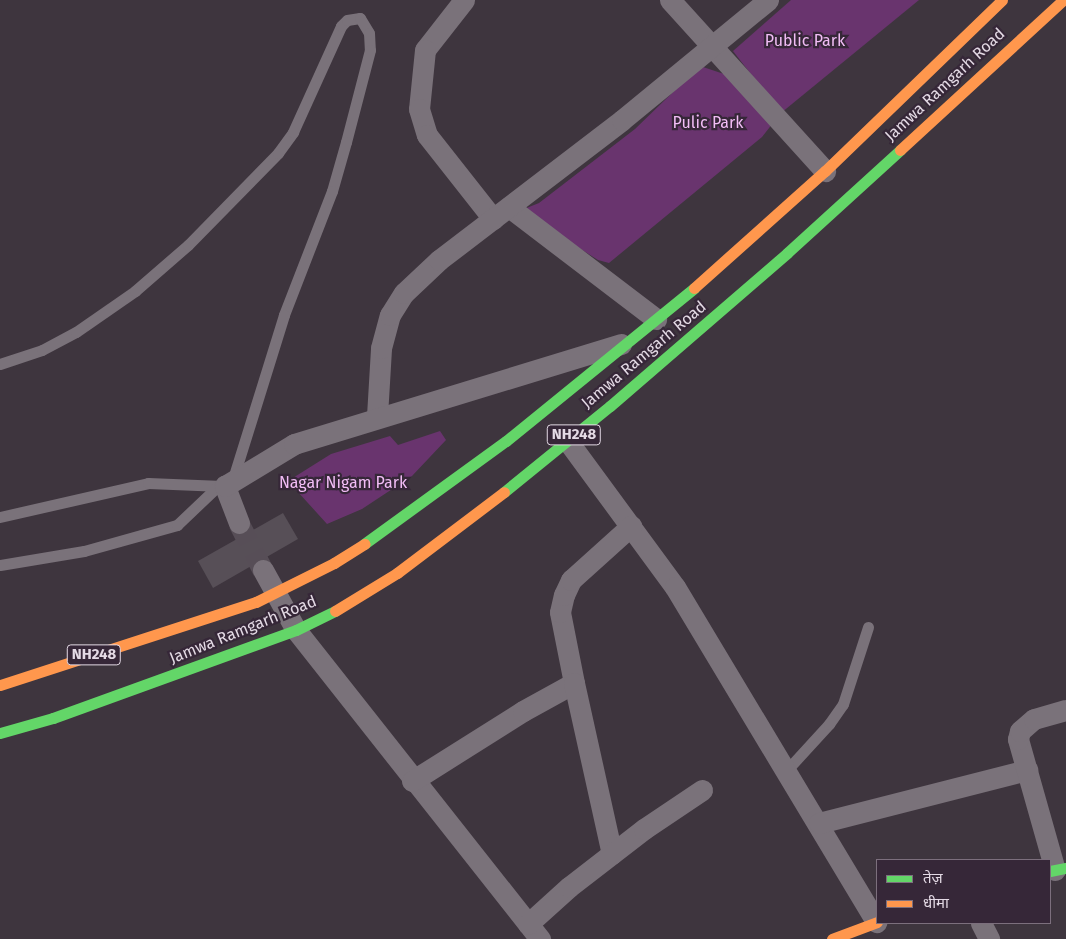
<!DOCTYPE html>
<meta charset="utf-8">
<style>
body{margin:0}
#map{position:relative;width:1066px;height:939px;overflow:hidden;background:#3e353e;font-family:"Fira Sans","Noto Sans Devanagari",sans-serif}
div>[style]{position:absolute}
.green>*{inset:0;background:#69346e}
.building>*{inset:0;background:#574f57}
.street-tunnel>*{height:21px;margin-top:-10.5px;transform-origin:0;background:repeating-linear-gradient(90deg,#574e57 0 21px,transparent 0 32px)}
.lane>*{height:11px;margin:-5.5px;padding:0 5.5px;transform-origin:5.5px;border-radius:5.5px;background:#7a727a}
.street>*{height:21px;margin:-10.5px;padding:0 10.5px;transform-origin:10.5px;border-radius:10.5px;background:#7a727a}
.fast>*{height:11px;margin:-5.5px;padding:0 5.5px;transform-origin:5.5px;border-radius:5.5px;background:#63d668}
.slow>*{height:11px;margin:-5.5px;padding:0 5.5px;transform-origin:5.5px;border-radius:5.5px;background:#ff974d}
span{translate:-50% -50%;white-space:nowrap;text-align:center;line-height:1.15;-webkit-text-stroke:4.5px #362738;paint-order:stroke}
.shield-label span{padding:1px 4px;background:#362738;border:1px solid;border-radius:4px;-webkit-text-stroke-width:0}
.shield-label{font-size:15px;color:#e4dae5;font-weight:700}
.park-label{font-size:16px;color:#f2bdf6}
.street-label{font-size:16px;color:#e4dae5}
.legend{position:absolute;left:876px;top:859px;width:175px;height:65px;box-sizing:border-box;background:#362738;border:1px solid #7c6f7d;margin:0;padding:6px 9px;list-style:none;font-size:15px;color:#e4dae5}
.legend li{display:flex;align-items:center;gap:10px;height:25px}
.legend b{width:25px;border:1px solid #7c6f7d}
</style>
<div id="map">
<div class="green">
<div style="clip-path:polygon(791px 0,919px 0,781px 113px,733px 51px)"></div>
<div style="clip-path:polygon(700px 66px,724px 74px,773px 123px,762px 137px,609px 263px,598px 260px,532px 218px,524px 209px,539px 203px,635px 129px)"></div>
<div style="clip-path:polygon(440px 431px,446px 440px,412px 476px,362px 509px,327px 524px,288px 481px,331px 454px,390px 436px,398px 445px)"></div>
</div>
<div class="building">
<div style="clip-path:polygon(283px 513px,298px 539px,213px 588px,198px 561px)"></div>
</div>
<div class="street-tunnel">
<div style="left:239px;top:523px;width:53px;rotate:62.9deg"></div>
</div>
<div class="lane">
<div style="left:0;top:364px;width:44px;rotate:-18.4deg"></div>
<div style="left:42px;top:350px;width:38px;rotate:-28deg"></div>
<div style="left:76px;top:332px;width:72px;rotate:-34.8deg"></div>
<div style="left:135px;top:291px;width:70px;rotate:-41deg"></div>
<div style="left:188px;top:245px;width:129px;rotate:-45.6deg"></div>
<div style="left:278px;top:153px;width:26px;rotate:-54deg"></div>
<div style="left:293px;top:132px;width:116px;rotate:-65.6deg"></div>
<div style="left:341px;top:26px;width:8px;rotate:-45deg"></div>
<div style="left:347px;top:20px;width:13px;rotate:-9deg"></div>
<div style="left:360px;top:18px;width:17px;rotate:59deg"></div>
<div style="left:369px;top:33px;width:17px;rotate:87deg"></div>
<div style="left:370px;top:50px;width:95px;rotate:104.6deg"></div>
<div style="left:346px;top:142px;width:51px;rotate:105.9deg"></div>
<div style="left:332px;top:191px;width:133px;rotate:111.2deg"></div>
<div style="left:284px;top:315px;width:172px;rotate:107.3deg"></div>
<div style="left:0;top:517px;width:152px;rotate:-12.9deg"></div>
<div style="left:148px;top:483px;width:74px;rotate:2.3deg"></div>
<div style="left:0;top:565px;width:85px;rotate:-9.5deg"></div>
<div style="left:84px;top:551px;width:97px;rotate:-15.6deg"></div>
<div style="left:177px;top:525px;width:57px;rotate:-43.6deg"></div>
<div style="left:786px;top:771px;width:64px;rotate:-47.5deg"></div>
<div style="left:829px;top:724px;width:24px;rotate:-55deg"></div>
<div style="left:843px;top:704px;width:81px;rotate:-72deg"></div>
</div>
<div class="street">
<div style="left:464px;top:0;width:63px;rotate:128deg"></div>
<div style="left:425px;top:50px;width:59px;rotate:95.8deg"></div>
<div style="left:419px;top:109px;width:27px;rotate:73deg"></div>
<div style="left:427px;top:135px;width:107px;rotate:51.8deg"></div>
<div style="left:670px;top:0;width:231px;rotate:47.8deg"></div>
<div style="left:509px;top:207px;width:185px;rotate:37.3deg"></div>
<div style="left:377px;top:416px;width:68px;rotate:-86.6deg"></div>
<div style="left:381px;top:348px;width:34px;rotate:-75deg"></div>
<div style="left:390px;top:315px;width:26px;rotate:-58deg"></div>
<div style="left:404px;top:293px;width:48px;rotate:-43.3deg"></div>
<div style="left:439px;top:260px;width:230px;rotate:-37.4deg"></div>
<div style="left:622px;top:120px;width:189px;rotate:-39.4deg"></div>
<div style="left:567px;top:440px;width:182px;rotate:53.7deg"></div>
<div style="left:675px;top:587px;width:391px;rotate:59deg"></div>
<div style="left:239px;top:523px;width:40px;rotate:-111deg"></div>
<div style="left:225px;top:486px;width:81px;rotate:-31.3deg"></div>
<div style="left:294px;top:444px;width:342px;rotate:-17deg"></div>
<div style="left:263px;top:570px;width:68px;rotate:61.2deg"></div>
<div style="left:296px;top:630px;width:394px;rotate:51.7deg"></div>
<div style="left:574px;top:683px;width:72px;rotate:-101.2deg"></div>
<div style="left:560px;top:612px;width:17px;rotate:-77deg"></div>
<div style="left:564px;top:595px;width:17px;rotate:-65deg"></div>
<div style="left:571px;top:580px;width:81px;rotate:-42deg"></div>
<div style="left:412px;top:781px;width:131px;rotate:-32.2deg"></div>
<div style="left:523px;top:711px;width:58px;rotate:-28.8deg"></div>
<div style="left:574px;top:683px;width:175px;rotate:77.5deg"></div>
<div style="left:819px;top:823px;width:215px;rotate:-14.3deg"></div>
<div style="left:1055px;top:870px;width:136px;rotate:-105.8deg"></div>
<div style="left:1018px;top:739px;width:8px;rotate:-76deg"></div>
<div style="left:1020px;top:731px;width:18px;rotate:-41deg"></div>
<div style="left:1034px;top:719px;width:33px;rotate:-16deg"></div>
<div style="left:981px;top:923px;width:18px;rotate:63deg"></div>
<div style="left:528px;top:924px;width:55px;rotate:-42.1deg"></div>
<div style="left:569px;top:887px;width:95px;rotate:-37.7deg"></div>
<div style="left:644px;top:829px;width:70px;rotate:-33.9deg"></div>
</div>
<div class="fast">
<div style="left:504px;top:492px;width:136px;rotate:-39.1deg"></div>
<div style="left:610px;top:406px;width:234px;rotate:-40.8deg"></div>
<div style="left:787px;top:253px;width:153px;rotate:-42.3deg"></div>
<div style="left:364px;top:544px;width:175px;rotate:-36deg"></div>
<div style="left:506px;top:441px;width:242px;rotate:-39.1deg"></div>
<div style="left:0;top:733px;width:55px;rotate:-15.8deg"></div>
<div style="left:53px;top:718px;width:258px;rotate:-19.9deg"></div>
<div style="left:296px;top:630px;width:43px;rotate:-26deg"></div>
<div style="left:1050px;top:871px;width:16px;rotate:-11deg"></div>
</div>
<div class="slow">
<div style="left:900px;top:150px;width:222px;rotate:-42.6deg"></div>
<div style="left:694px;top:288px;width:176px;rotate:-41.8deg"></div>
<div style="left:825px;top:171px;width:246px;rotate:-44deg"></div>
<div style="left:335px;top:611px;width:73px;rotate:-31.5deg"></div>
<div style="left:397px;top:573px;width:134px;rotate:-37.1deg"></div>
<div style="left:0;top:685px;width:269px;rotate:-18deg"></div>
<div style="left:256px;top:602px;width:87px;rotate:-26.6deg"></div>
<div style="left:334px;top:563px;width:36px;rotate:-32deg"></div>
<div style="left:832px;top:939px;width:48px;rotate:-20.7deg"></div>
</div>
<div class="shield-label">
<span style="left:574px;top:435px">NH248</span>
<span style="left:94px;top:655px">NH248</span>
</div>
<div class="park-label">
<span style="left:805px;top:41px">Public Park</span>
<span style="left:708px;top:123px">Pulic Park</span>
<span style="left:343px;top:483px">Nagar Nigam Park</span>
</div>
<div class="street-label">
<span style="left:945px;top:85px;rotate:-43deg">Jamwa Ramgarh Road</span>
<span style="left:644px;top:355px;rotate:-40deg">Jamwa Ramgarh Road</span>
<span style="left:243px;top:630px;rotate:-22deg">Jamwa Ramgarh Road</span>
</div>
<ul class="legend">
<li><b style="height:6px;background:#63d668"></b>तेज़</li>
<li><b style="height:6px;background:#ff974d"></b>धीमा</li>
</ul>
</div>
